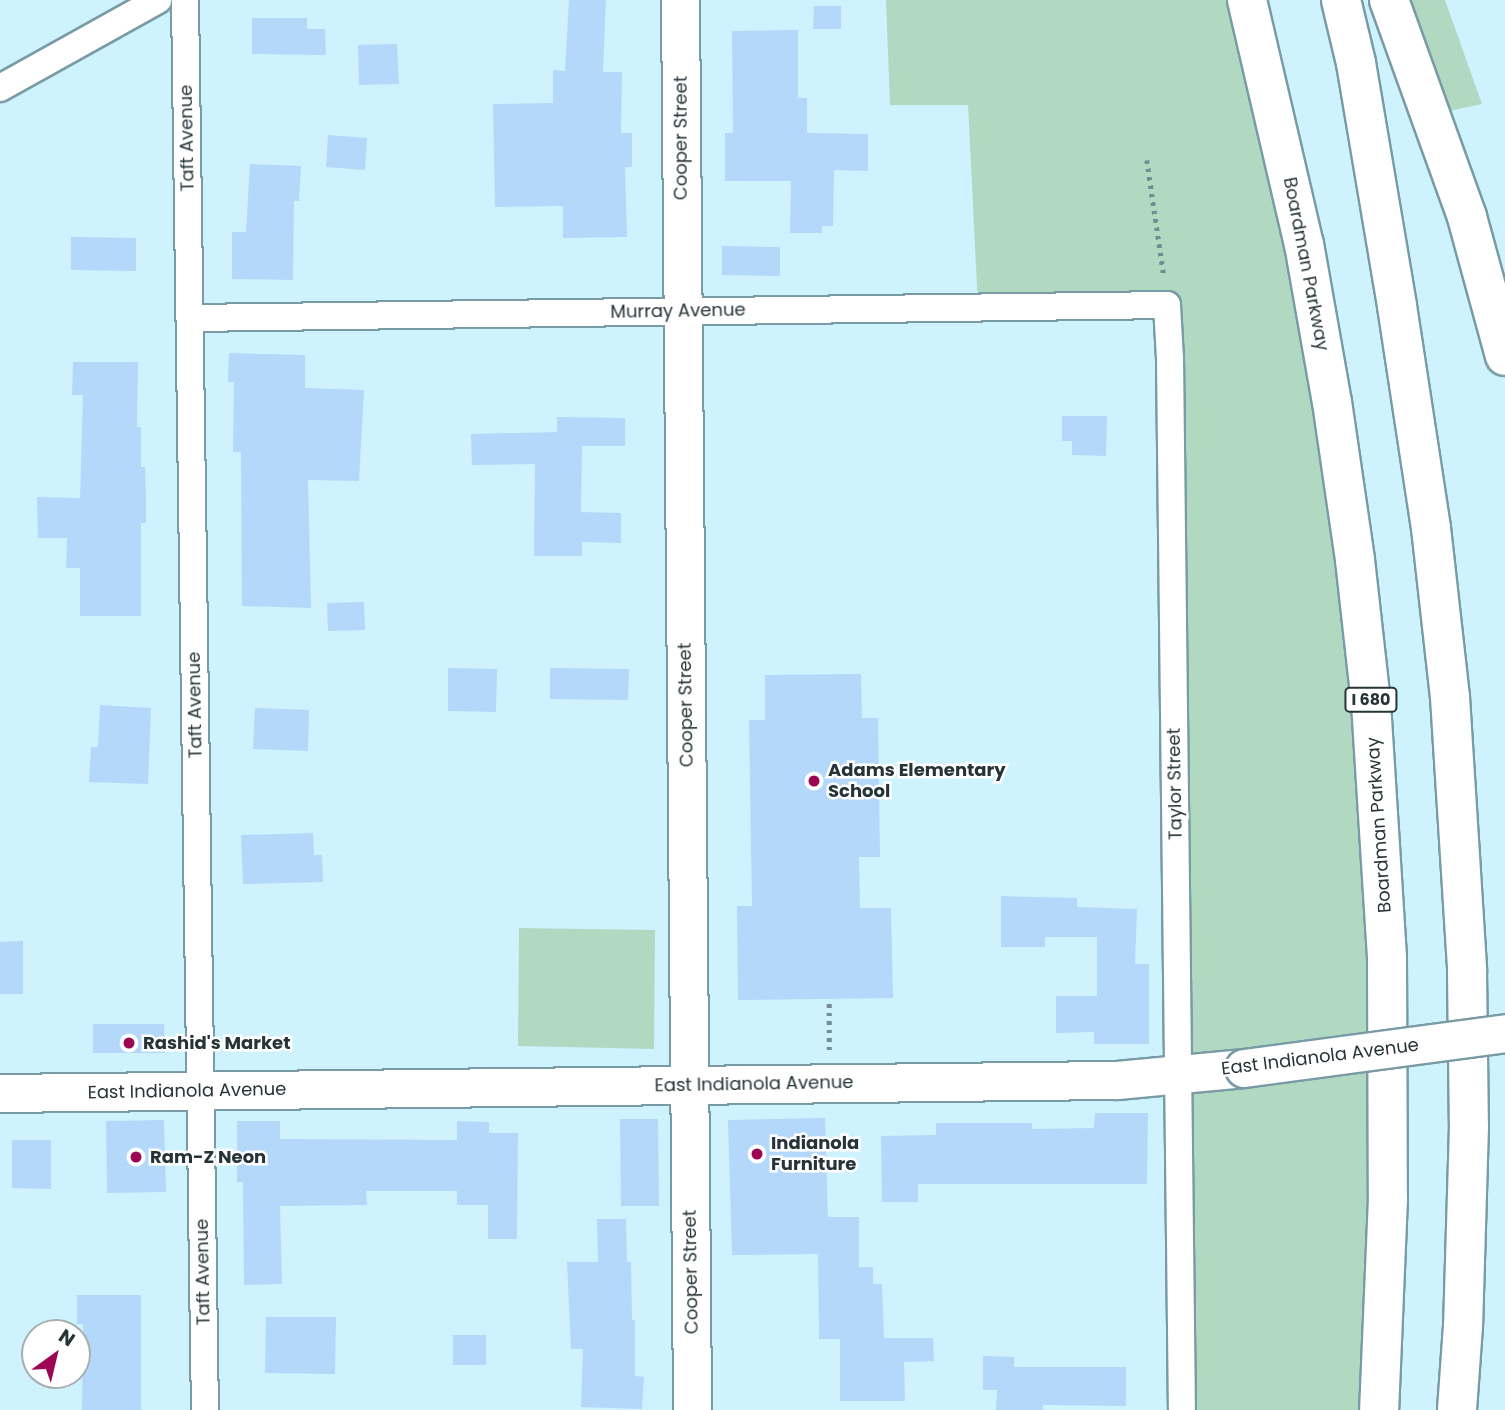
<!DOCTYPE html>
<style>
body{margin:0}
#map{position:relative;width:1505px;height:1410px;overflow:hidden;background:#cef3fe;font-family:Poppins,sans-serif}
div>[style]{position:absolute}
.green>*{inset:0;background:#b1d9c2}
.building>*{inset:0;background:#b3d8f9}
.path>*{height:4.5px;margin-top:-2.25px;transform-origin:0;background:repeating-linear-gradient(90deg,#748c93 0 3.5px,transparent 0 8.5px)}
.roads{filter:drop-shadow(2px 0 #799ba5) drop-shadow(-2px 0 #799ba5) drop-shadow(0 2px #799ba5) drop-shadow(0 -2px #799ba5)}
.street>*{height:26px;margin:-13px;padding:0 13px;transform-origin:13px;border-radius:13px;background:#fff}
.secondary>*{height:37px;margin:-18.5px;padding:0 18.5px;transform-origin:18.5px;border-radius:18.5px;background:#fff}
.highway>*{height:38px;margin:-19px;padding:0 19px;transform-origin:19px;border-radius:19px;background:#fff}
.bridges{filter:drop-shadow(2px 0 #799ba5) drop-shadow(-2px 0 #799ba5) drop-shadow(0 2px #799ba5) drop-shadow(0 -2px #799ba5)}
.secondary-bridge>*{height:37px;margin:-18.5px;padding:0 18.5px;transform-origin:18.5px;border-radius:18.5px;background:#fff}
.dots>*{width:19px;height:19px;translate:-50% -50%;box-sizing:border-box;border:4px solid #fff;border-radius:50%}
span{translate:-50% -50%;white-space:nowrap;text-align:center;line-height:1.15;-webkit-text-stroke:5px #fff;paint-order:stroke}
.shield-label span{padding:2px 5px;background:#fff;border:2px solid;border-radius:5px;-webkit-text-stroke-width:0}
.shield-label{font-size:16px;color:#263438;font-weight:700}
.street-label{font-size:18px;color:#263438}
.poi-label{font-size:18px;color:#263438;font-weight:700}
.left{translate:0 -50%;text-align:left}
.north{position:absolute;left:21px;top:1319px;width:70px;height:70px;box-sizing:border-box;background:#fff;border:2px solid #a8aeaf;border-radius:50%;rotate:34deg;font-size:19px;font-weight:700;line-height:28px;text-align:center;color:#263438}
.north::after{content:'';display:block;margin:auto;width:24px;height:32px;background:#9c0653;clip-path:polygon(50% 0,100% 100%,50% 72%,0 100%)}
</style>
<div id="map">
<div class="green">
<div style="clip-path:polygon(886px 0,1247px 0,1371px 703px,1379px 1410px,1182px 1410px,1167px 305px,978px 307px,968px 105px,890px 105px)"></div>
<div style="clip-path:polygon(1389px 0,1445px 0,1482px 104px,1430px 115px)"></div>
<div style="clip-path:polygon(519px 928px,655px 930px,654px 1049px,518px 1046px)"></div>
</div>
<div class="building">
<div style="clip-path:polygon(569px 0,606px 0,603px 72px,622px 72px,621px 133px,632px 133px,632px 167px,625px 167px,627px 237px,563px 238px,563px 206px,495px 207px,493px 104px,553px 103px,553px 70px,565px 71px)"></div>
<div style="clip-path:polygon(814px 6px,841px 6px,841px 29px,813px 29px)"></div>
<div style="clip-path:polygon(252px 18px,307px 18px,307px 29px,325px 29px,326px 55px,252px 54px)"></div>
<div style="clip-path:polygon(798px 30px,798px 98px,807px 98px,807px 133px,868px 134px,868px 171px,834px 170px,833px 226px,822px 226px,822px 233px,790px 233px,791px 181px,725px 181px,725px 133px,733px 133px,732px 31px)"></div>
<div style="clip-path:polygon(397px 44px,399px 84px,359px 85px,358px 45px)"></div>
<div style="clip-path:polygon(328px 135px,367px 138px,365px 170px,326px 167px)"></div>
<div style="clip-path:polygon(250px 164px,301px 166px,299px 201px,294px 201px,293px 280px,232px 279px,232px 232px,246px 232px)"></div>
<div style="clip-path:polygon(71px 237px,136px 238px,136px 271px,71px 270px)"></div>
<div style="clip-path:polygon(722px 246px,780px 247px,780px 276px,722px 275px)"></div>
<div style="clip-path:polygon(229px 353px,305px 355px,305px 388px,364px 390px,359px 481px,308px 480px,311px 608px,242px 606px,241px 452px,233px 452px,234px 382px,228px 382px)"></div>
<div style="clip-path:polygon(73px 362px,138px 362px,137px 427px,141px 427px,141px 467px,145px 467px,146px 498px,146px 523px,141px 523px,141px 616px,80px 616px,80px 568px,66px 568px,67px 538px,38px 538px,37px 497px,80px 498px,83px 395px,72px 395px)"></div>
<div style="clip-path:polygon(1062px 416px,1107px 416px,1106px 456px,1072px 455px,1072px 441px,1062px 441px)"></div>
<div style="clip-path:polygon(557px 417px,625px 418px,625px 446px,582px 446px,581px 512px,621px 513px,621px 543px,582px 542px,582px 556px,534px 556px,535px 464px,472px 465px,471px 434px,557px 432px)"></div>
<div style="clip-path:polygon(364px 602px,365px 630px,328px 631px,327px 603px)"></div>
<div style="clip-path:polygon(448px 668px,497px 669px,496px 712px,448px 711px)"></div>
<div style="clip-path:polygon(550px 668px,629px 669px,628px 700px,550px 699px)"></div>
<div style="clip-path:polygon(861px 674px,862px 718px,878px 718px,880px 857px,859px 857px,860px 908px,891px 908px,893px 998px,738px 1000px,737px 906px,752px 906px,749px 720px,765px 720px,765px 675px)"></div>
<div style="clip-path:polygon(100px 705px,151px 708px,148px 784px,89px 782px,91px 747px,98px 747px)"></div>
<div style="clip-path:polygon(255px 708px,309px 710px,308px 751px,253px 749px)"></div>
<div style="clip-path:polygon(313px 833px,314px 855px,322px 855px,323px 882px,243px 884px,241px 835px)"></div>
<div style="clip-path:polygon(1001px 896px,1077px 898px,1077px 907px,1137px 909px,1135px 964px,1149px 964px,1149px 1044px,1094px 1044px,1094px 1032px,1056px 1033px,1056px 996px,1097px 996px,1097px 937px,1045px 937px,1045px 947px,1001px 947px)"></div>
<div style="clip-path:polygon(23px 941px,23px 994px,0 994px,0 942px)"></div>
<div style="clip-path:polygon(93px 1024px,164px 1024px,165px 1053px,93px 1053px)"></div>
<div style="clip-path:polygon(1095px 1113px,1148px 1113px,1147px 1184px,918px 1184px,918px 1202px,882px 1202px,881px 1136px,936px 1135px,936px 1123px,1032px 1123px,1032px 1129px,1094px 1128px)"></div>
<div style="clip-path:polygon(825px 1118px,828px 1217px,859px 1217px,859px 1267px,873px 1267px,873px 1284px,882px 1284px,884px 1338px,933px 1338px,934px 1361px,904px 1362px,905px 1401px,840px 1401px,840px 1339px,819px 1339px,818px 1254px,732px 1255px,728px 1120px)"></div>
<div style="clip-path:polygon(620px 1119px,658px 1119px,659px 1206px,621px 1206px)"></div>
<div style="clip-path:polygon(164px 1120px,166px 1192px,107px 1193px,106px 1121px)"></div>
<div style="clip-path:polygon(237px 1121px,280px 1121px,280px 1139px,457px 1140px,457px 1121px,489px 1122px,489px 1133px,518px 1133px,517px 1239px,488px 1239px,488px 1205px,457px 1205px,457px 1191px,366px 1191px,367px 1205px,280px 1206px,282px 1284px,244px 1285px,243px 1182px,237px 1182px)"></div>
<div style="clip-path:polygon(12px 1140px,51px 1140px,51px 1189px,12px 1188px)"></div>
<div style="clip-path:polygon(597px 1219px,626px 1219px,627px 1262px,631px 1262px,632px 1320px,635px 1320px,635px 1376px,644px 1377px,642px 1409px,581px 1407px,583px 1349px,571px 1349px,567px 1262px,598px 1262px)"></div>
<div style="clip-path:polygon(77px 1295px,141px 1295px,141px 1410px,82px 1410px,83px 1324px,77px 1324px)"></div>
<div style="clip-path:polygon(266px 1317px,336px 1317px,335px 1374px,265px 1373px)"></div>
<div style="clip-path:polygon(453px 1335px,486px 1335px,486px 1365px,453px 1365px)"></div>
<div style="clip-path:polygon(983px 1356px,1014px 1357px,1014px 1367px,1126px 1367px,1126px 1406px,1043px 1405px,1043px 1410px,996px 1410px,997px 1390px,983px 1390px)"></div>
</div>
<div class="path">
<div style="left:1147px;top:160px;width:118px;rotate:81.7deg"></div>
<div style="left:829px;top:1050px;width:51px;rotate:-90deg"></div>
</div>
<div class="roads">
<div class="street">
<div style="left:185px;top:0;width:1410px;rotate:89.19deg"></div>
<div style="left:0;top:88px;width:181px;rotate:-29.1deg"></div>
<div style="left:190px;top:318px;width:977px;rotate:-0.76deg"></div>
<div style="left:1167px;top:305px;width:53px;rotate:86.8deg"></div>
<div style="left:1170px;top:358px;width:1052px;rotate:89.35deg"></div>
</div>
<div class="secondary">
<div style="left:680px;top:0;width:1410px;rotate:89.51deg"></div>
<div style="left:0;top:1093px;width:1117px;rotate:-0.67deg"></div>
<div style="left:1117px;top:1080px;width:128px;rotate:-5.4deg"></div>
</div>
<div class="highway">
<div style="left:1247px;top:0;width:251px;rotate:76.9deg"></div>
<div style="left:1304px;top:244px;width:160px;rotate:80deg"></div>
<div style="left:1332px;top:402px;width:160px;rotate:81.7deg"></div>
<div style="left:1355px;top:560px;width:144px;rotate:83.6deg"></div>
<div style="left:1371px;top:703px;width:256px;rotate:86.4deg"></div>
<div style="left:1387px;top:958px;width:240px;rotate:89.8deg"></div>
<div style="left:1388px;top:1198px;width:212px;rotate:92.4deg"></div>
<div style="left:1341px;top:0;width:65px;rotate:76.6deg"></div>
<div style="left:1356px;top:63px;width:246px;rotate:80.4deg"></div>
<div style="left:1397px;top:306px;width:225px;rotate:81.3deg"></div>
<div style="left:1431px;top:528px;width:170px;rotate:83.6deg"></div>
<div style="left:1450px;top:697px;width:275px;rotate:86.4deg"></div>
<div style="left:1467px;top:971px;width:155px;rotate:89.3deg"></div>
<div style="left:1469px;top:1126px;width:200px;rotate:91.7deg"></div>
<div style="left:1463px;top:1326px;width:84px;rotate:94.1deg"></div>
<div style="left:1389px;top:0;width:231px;rotate:70.2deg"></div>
<div style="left:1467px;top:217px;width:144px;rotate:74.7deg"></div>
</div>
</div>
<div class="bridges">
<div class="secondary-bridge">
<div style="left:1244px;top:1068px;width:263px;rotate:-7.6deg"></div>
</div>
</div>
<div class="dots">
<div style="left:814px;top:781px;background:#9c0653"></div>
<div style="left:129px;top:1043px;background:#9c0653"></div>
<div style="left:757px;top:1154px;background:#9c0653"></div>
<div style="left:136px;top:1157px;background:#9c0653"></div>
</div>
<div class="shield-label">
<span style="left:1371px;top:700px">I 680</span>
</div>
<div class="street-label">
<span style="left:187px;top:138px;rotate:-91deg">Taft Avenue</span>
<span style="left:681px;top:138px;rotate:-90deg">Cooper Street</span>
<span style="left:1306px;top:264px;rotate:79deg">Boardman Parkway</span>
<span style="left:678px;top:311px;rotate:-1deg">Murray Avenue</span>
<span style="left:195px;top:705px;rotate:-91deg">Taft Avenue</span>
<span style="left:686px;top:705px;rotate:-91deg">Cooper Street</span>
<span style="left:1175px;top:784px;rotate:-91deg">Taylor Street</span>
<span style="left:1379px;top:825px;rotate:-94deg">Boardman Parkway</span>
<span style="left:1320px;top:1057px;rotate:-7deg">East Indianola Avenue</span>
<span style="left:754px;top:1084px;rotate:-1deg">East Indianola Avenue</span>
<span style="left:187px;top:1091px;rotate:-1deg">East Indianola Avenue</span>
<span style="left:203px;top:1272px;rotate:-91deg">Taft Avenue</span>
<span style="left:691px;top:1272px;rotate:-91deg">Cooper Street</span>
</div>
<div class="poi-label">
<span class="left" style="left:828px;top:781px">Adams Elementary<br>School</span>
<span class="left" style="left:143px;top:1043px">Rashid's Market</span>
<span class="left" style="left:771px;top:1154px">Indianola<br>Furniture</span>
<span class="left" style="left:150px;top:1157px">Ram-Z Neon</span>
</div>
<div class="north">N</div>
</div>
